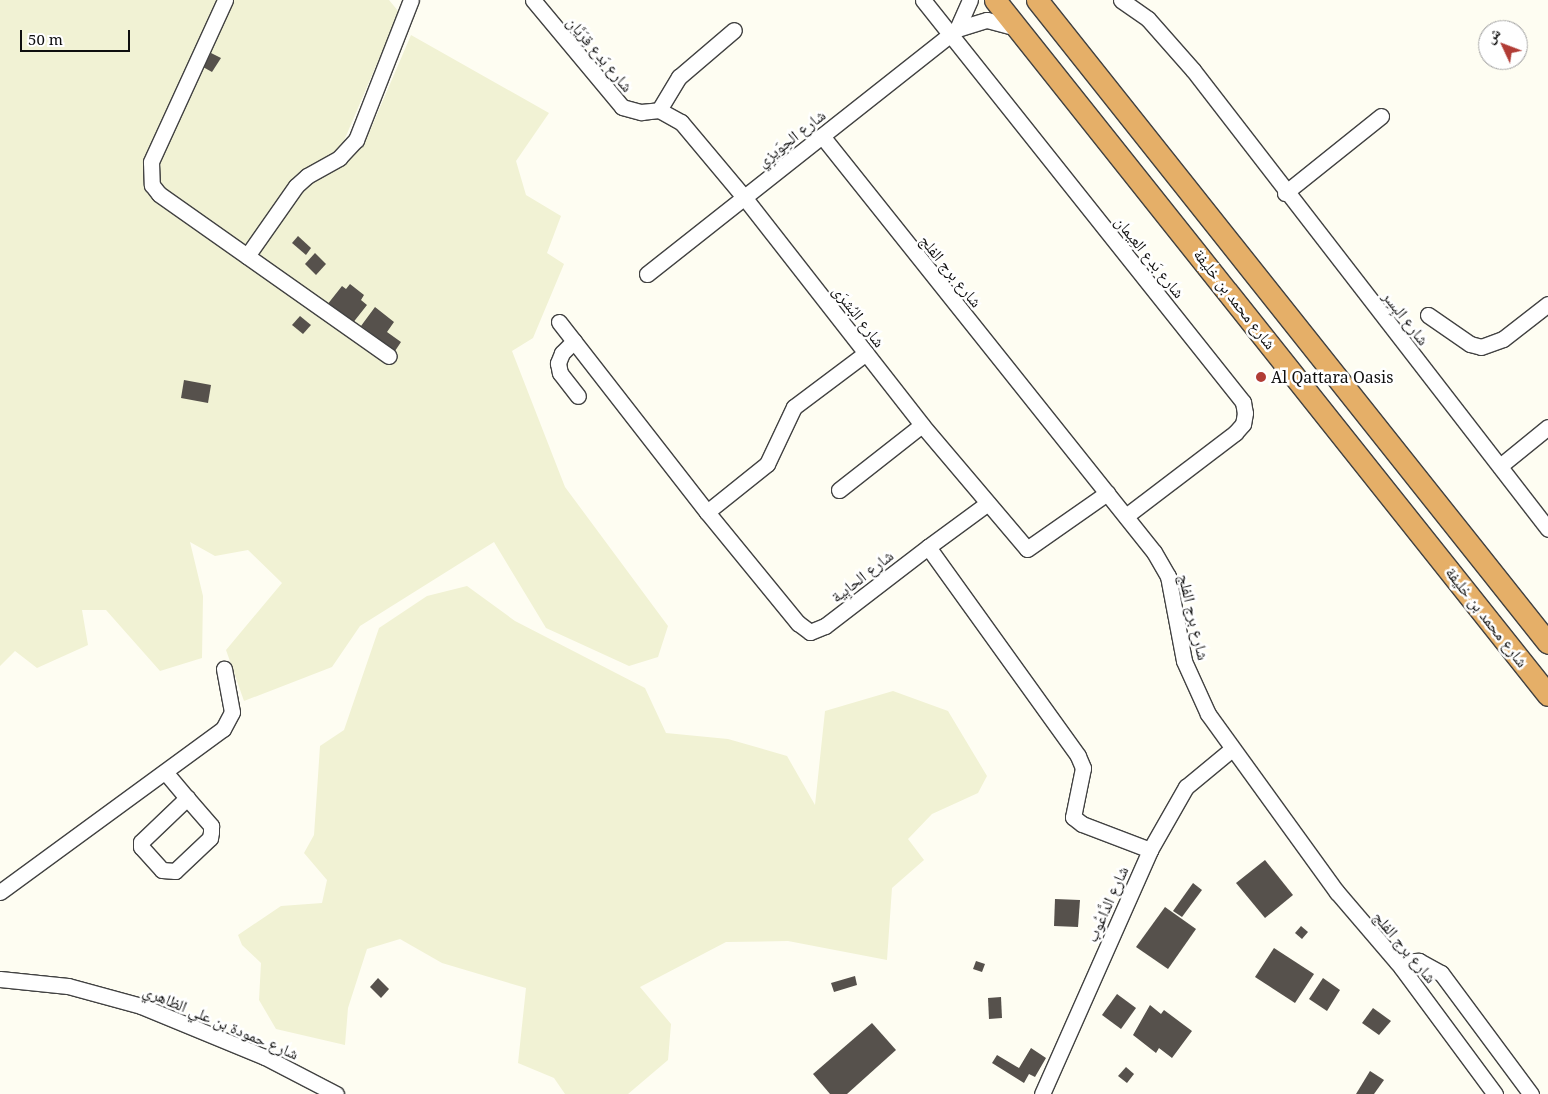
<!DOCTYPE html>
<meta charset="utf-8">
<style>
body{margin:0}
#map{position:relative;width:1548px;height:1094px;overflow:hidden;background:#fefdf2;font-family:"Noto Serif","Noto Naskh Arabic",serif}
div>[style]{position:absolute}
.farmland>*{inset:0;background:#f1f2d4}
.building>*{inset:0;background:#56514c}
.roads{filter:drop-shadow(1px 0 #424242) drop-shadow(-1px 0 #424242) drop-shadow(0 1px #424242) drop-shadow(0 -1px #424242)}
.minor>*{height:15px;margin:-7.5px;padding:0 7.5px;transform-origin:7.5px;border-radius:7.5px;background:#fff}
.highway>*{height:21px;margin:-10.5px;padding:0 10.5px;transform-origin:10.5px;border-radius:10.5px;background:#e5af68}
.dots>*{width:14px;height:14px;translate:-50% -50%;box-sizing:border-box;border:2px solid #fff;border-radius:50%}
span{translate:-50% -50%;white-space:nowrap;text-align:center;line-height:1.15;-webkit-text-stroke:5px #fff;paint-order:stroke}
.street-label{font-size:16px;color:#0f0f0f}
.poi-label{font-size:16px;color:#0f0f0f}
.left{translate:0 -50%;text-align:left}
.north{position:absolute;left:1478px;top:20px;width:50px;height:50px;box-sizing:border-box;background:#fff;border:1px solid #9f9f9f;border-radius:50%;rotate:313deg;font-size:14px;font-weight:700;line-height:20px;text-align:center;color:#0f0f0f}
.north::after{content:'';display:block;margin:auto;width:18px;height:22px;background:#b13c35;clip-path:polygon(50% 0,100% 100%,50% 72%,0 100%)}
.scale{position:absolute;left:20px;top:30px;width:110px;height:22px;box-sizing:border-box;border:2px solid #0f0f0f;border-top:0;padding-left:6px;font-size:15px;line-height:18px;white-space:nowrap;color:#0f0f0f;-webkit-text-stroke:4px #fff;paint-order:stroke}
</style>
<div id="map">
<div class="farmland">
<div style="clip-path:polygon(0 0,389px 0,399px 12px,343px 143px,363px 147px,411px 35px,549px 113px,516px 161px,526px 195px,561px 216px,547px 253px,564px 264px,533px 338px,512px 351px,565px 487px,668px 626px,658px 657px,629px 666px,546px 628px,494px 542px,360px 626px,332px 667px,244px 701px,226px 650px,282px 583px,248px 550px,215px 556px,190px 542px,203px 596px,202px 658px,160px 671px,106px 610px,82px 610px,88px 645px,37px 668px,15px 651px,0 666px)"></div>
<div style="clip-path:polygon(467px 586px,515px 621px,645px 688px,666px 733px,728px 739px,787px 756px,815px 805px,825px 711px,893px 691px,948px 711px,987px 776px,978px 793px,932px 814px,908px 839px,924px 860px,892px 888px,887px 960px,788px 941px,726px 942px,640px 987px,671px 1024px,668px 1060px,628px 1094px,565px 1094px,554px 1078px,518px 1063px,526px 988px,442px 963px,400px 939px,367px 949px,348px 1008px,345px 1045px,276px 1029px,259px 1000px,261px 963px,242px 945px,238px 935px,281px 906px,322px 903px,327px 880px,304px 853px,314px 835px,320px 746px,344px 730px,379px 628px,427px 596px)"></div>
</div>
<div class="building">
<div style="clip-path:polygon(211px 53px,221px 58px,212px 72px,203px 67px)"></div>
<div style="clip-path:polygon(298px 236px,311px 248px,306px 255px,292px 243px)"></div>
<div style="clip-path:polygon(315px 253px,326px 264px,316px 275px,305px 264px)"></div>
<div style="clip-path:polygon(350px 284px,364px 295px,361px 300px,367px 305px,352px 324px,327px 305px,342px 286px,346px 289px)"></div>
<div style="clip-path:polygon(375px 307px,394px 322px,387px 332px,401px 342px,395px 351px,361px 326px)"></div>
<div style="clip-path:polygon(300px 316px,311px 325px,303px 334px,292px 325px)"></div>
<div style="clip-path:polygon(184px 380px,211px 385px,208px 403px,181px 398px)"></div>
<div style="clip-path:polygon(1265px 860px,1293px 895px,1265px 918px,1236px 883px)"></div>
<div style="clip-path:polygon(1193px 883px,1202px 890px,1182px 917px,1173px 911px)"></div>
<div style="clip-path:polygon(1055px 899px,1080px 900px,1078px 927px,1054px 926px)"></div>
<div style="clip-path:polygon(1165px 907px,1196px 929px,1168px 969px,1136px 947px)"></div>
<div style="clip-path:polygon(1301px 926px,1308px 932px,1302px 939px,1295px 933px)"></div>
<div style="clip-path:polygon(1274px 948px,1314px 974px,1295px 1003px,1255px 977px)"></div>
<div style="clip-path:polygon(976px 961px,985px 964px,982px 972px,973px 969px)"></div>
<div style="clip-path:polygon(855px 976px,857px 985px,834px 992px,831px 983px)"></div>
<div style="clip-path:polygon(378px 978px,389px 989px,381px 998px,370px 987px)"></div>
<div style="clip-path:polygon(1323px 978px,1340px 990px,1327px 1011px,1309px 999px)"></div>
<div style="clip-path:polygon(1117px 994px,1136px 1008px,1121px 1029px,1102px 1015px)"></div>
<div style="clip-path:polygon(1001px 997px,1002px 1018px,989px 1019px,988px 998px)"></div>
<div style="clip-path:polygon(1150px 1005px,1161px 1014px,1164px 1010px,1192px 1031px,1172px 1058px,1159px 1048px,1156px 1053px,1133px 1035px)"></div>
<div style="clip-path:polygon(1373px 1008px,1391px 1021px,1379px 1035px,1362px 1023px)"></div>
<div style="clip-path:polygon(872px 1023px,896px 1050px,847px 1094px,830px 1094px,813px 1074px)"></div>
<div style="clip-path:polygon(1031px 1048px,1046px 1058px,1035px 1077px,1029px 1074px,1024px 1083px,992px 1063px,997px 1055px,1019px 1068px)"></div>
<div style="clip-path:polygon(1126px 1067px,1134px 1074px,1127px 1083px,1118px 1076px)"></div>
<div style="clip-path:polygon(1370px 1071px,1384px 1080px,1374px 1094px,1356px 1094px)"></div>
</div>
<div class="roads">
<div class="minor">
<div style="left:225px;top:0;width:178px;rotate:114.6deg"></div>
<div style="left:151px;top:162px;width:23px;rotate:88deg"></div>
<div style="left:152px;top:185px;width:11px;rotate:52deg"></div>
<div style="left:159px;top:194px;width:281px;rotate:35.2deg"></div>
<div style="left:533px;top:0;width:139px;rotate:50.2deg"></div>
<div style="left:622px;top:107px;width:20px;rotate:15deg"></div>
<div style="left:641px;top:112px;width:18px;rotate:-6deg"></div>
<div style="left:659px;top:110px;width:25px;rotate:29deg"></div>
<div style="left:681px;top:122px;width:98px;rotate:50deg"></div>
<div style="left:744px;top:197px;width:289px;rotate:52deg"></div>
<div style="left:922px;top:425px;width:162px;rotate:49.7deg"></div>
<div style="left:1027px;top:549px;width:98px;rotate:-35deg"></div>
<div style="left:923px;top:0;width:514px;rotate:51.48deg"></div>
<div style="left:1243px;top:402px;width:11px;rotate:80deg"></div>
<div style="left:1245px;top:413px;width:11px;rotate:100deg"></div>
<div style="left:1243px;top:424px;width:12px;rotate:132deg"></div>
<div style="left:1235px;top:433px;width:137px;rotate:142.7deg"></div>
<div style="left:1121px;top:0;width:33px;rotate:35deg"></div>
<div style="left:1148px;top:19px;width:68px;rotate:48.6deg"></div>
<div style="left:1193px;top:70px;width:580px;rotate:52.28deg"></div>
<div style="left:957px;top:29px;width:32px;rotate:-66deg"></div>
<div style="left:659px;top:110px;width:39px;rotate:-59deg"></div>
<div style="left:679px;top:77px;width:72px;rotate:-40.5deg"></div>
<div style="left:822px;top:136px;width:532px;rotate:51.41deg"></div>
<div style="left:1154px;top:552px;width:28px;rotate:60deg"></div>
<div style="left:1168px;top:576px;width:86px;rotate:79.3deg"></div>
<div style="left:1184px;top:661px;width:58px;rotate:65.6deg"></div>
<div style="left:1208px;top:714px;width:220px;rotate:54.1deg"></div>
<div style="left:1337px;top:892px;width:99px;rotate:49.5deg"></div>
<div style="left:1401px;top:967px;width:158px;rotate:53.5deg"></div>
<div style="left:1285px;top:193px;width:123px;rotate:-38.7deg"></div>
<div style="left:247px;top:256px;width:85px;rotate:-55deg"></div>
<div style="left:296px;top:186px;width:15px;rotate:-42deg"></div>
<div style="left:307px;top:176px;width:37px;rotate:-29deg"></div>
<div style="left:339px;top:158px;width:25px;rotate:-47deg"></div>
<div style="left:356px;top:140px;width:150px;rotate:-68.6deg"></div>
<div style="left:647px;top:274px;width:395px;rotate:-38.3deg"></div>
<div style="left:957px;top:29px;width:31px;rotate:-17deg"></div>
<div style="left:987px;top:20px;width:31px;rotate:15deg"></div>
<div style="left:1428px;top:315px;width:51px;rotate:34.6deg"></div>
<div style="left:1470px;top:344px;width:11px;rotate:15deg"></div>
<div style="left:1481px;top:347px;width:23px;rotate:-20deg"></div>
<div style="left:1503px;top:339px;width:57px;rotate:-37.9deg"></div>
<div style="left:559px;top:322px;width:241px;rotate:52.1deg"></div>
<div style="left:707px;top:512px;width:144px;rotate:50.7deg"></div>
<div style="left:798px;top:623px;width:15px;rotate:37deg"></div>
<div style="left:810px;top:632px;width:16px;rotate:-22deg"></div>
<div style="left:825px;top:626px;width:130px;rotate:-37.5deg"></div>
<div style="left:928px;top:547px;width:257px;rotate:54.3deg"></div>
<div style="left:1078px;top:756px;width:13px;rotate:67deg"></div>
<div style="left:1083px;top:768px;width:50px;rotate:101.5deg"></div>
<div style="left:1073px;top:817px;width:11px;rotate:38deg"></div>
<div style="left:1082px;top:824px;width:73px;rotate:20.9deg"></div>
<div style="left:574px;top:341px;width:17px;rotate:135deg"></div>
<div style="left:562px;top:353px;width:11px;rotate:112deg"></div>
<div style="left:558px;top:363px;width:10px;rotate:79deg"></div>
<div style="left:560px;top:373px;width:29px;rotate:52deg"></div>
<div style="left:1500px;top:466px;width:62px;rotate:-39.1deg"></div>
<div style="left:839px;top:490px;width:105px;rotate:-38.1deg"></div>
<div style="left:707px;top:512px;width:77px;rotate:-38.7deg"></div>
<div style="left:767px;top:464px;width:63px;rotate:-64.7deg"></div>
<div style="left:794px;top:407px;width:90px;rotate:-36.9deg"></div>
<div style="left:928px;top:547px;width:74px;rotate:-36.3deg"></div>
<div style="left:166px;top:773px;width:33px;rotate:50deg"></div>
<div style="left:187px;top:798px;width:37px;rotate:49deg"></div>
<div style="left:211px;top:826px;width:6px;rotate:90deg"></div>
<div style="left:211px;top:832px;width:6px;rotate:99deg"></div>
<div style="left:210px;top:838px;width:48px;rotate:136.7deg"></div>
<div style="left:175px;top:871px;width:13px;rotate:-176deg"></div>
<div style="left:162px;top:870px;width:31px;rotate:-132deg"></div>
<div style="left:141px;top:847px;width:5px;rotate:-90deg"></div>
<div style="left:141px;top:842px;width:64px;rotate:-43.7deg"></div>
<div style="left:0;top:892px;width:276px;rotate:-36.2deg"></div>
<div style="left:223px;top:729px;width:19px;rotate:-62deg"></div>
<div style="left:232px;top:712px;width:44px;rotate:-100.5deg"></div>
<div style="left:1397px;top:962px;width:22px;rotate:-3deg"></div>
<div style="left:1419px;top:961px;width:25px;rotate:29deg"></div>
<div style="left:1441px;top:973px;width:151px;rotate:53.4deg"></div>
<div style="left:0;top:979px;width:68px;rotate:5.9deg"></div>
<div style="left:68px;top:986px;width:76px;rotate:15.3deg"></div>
<div style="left:141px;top:1006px;width:134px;rotate:22.4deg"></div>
<div style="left:265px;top:1057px;width:80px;rotate:27.5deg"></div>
<div style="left:1042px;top:1094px;width:267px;rotate:-66.1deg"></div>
<div style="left:1150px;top:850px;width:73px;rotate:-60.3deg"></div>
<div style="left:1186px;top:787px;width:60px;rotate:-39.6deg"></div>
</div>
<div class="highway">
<div style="left:995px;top:0;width:888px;rotate:51.49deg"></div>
<div style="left:1037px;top:0;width:821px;rotate:51.53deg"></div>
</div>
</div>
<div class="dots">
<div style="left:1261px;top:377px;background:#b13c35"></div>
</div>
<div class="street-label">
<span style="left:600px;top:54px;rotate:50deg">شارع بَدع قِرَيَّان</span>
<span style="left:791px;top:138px;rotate:-38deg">شارع الحِوَيزِي</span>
<span style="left:1150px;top:257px;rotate:51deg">شارع بَدع العِيمان</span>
<span style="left:951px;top:271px;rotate:51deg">شارع برج الفلج</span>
<span style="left:1235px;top:299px;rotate:52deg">شارع محمد بن خليفة</span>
<span style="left:859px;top:316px;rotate:52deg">شارع البُشرَى</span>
<span style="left:1406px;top:318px;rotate:52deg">شارع البِسِر</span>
<span style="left:862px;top:576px;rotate:-38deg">شارع الحابِية</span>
<span style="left:1194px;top:617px;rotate:77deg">شارع برج الفلج</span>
<span style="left:1487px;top:617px;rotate:52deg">شارع محمد بن خليفة</span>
<span style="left:1107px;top:904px;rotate:-66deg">شارع الدَّاعُوب</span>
<span style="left:1405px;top:947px;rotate:50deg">شارع برج الفلج</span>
<span style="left:221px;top:1022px;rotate:23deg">شارع حمودة بن علي الظاهري</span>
</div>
<div class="poi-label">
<span class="left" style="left:1271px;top:377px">Al Qattara Oasis</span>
</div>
<div class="north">ش</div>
<div class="scale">50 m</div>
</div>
